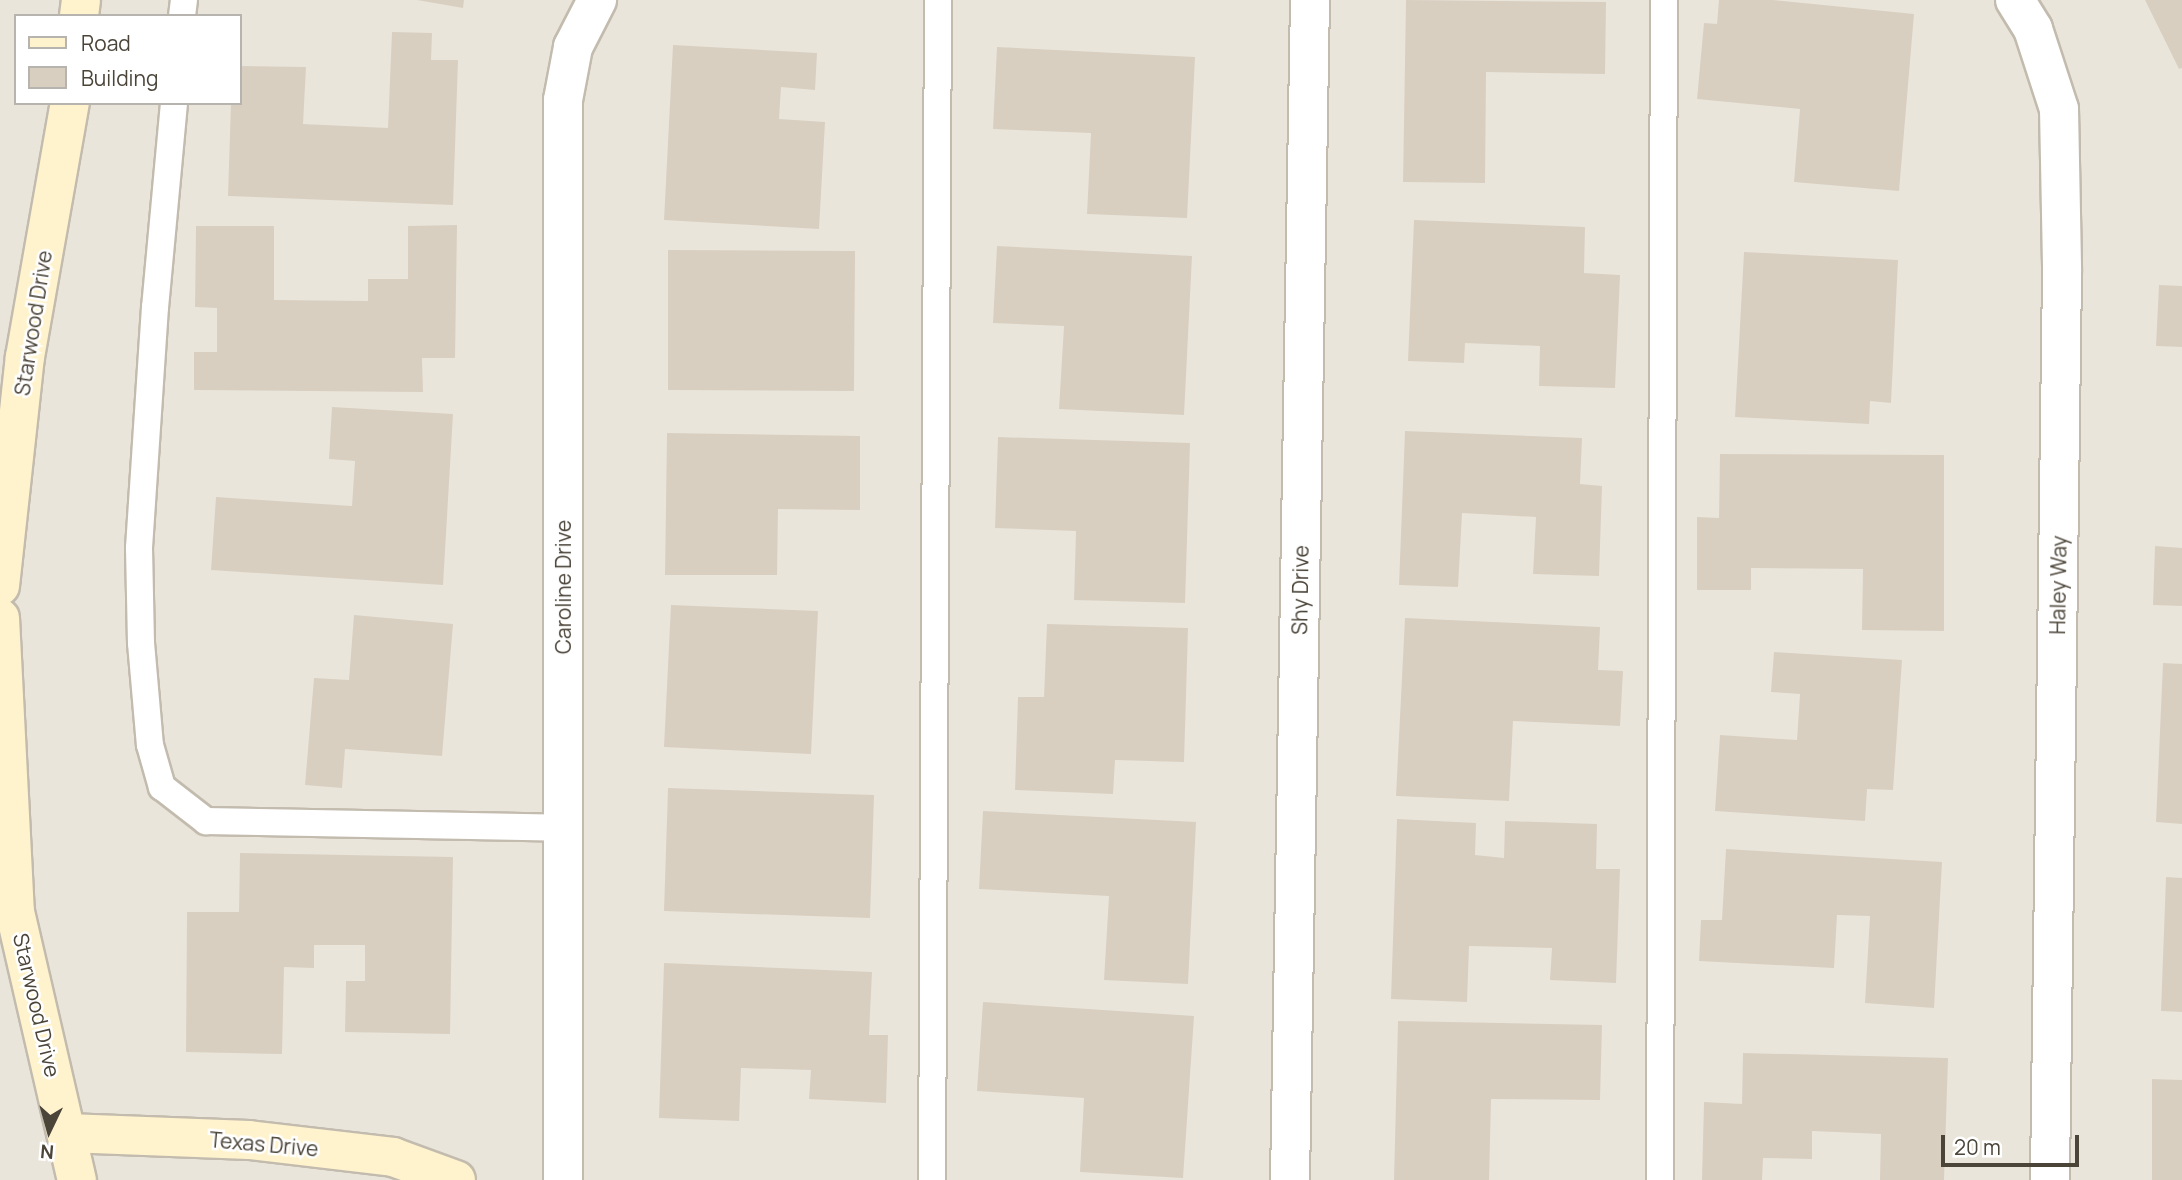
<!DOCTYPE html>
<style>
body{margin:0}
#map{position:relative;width:2182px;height:1180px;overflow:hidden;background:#f6f3ec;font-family:Manrope,sans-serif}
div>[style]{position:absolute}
.residential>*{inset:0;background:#eae5da}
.building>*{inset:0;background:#d8cfc1}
.roads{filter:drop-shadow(2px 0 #c2bbae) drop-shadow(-2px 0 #c2bbae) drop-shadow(0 2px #c2bbae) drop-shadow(0 -2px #c2bbae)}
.lane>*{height:26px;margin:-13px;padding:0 13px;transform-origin:13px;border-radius:13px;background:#fff}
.street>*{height:38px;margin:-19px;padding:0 19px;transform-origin:19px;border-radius:19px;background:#fff}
.secondary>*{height:38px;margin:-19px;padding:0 19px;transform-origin:19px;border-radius:19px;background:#fff3cd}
span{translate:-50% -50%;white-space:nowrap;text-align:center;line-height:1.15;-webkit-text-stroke:5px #fff;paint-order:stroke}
.street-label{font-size:21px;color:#4b4439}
.legend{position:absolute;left:14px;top:14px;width:228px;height:91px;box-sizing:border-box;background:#fff;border:2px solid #b7b4b0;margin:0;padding:9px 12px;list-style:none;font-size:21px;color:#4b4439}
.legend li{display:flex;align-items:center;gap:14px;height:35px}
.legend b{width:35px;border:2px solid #b7b4b0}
.north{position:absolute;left:14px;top:1096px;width:70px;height:70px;-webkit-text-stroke:5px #fff;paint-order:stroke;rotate:185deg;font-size:19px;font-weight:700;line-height:28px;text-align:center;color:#4b4439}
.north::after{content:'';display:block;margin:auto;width:24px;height:32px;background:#4b4439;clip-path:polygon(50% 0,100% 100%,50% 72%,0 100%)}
.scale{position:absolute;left:1941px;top:1135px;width:138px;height:32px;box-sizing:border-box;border:4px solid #4b4439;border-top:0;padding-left:9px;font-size:21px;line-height:24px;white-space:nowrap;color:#4b4439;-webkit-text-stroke:5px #fff;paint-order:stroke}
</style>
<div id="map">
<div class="residential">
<div style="clip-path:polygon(evenodd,0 0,2182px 0,2182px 1180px,0 1180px,0 0,16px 16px,240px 16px,240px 103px,16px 103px,16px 16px)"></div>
</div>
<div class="building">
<div style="clip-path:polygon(417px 0,464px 0,463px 8px)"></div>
<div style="clip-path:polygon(1406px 0,1606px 2px,1605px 74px,1486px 72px,1485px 183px,1403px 182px)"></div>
<div style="clip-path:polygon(1719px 0,1773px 0,1914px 14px,1899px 191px,1794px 182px,1800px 109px,1697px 99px,1704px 23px,1717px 24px)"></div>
<div style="clip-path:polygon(2145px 0,2182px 0,2182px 68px,2179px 69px)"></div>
<div style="clip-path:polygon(392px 32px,432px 33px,431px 60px,458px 60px,453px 205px,228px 196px,231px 103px,240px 103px,240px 66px,306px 67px,303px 124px,388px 128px)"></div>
<div style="clip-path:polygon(673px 45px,817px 53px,815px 90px,781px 87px,779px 119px,825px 122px,819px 229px,664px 220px)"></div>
<div style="clip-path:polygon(997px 47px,1195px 57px,1187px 218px,1087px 214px,1091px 133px,993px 129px)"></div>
<div style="clip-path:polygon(1414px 220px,1585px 227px,1584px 273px,1620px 275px,1615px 388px,1539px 386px,1540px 346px,1465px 343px,1464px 363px,1408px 361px)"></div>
<div style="clip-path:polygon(457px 225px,455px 358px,422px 358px,423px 392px,194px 390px,194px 352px,217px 352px,217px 308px,195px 307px,196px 226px,274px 226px,274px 300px,368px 301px,368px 279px,408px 279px,408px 226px)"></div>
<div style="clip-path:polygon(997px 246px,1192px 256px,1184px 415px,1059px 409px,1064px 326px,993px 323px)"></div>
<div style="clip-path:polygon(668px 250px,855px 251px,854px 391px,668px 390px)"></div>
<div style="clip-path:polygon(1744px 252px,1898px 260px,1891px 403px,1870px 401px,1869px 424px,1735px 417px)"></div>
<div style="clip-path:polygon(2159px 285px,2182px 286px,2182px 347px,2156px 346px)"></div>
<div style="clip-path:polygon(332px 407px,453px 414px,443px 585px,211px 570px,216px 497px,352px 506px,355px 461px,329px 459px)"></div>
<div style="clip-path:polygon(1405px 431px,1582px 438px,1580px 484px,1602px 486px,1599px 576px,1533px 574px,1536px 517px,1462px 513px,1458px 587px,1399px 585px)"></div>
<div style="clip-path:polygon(667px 433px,860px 436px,860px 510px,778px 509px,777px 575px,665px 575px)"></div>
<div style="clip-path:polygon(998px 437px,1190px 443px,1185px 603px,1074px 600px,1076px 531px,995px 528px)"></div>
<div style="clip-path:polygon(1720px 454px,1944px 455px,1944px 631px,1862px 630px,1863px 569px,1751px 568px,1751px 590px,1697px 590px,1697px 517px,1719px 518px)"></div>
<div style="clip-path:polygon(2155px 546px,2182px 548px,2182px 606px,2153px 605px)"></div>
<div style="clip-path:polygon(671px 605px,818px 611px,811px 754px,664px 747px)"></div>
<div style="clip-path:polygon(354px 615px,453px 624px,442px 756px,345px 749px,342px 788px,305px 785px,314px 678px,349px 680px)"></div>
<div style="clip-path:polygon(1405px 618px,1600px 627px,1598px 670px,1623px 671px,1620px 726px,1513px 721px,1509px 801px,1396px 796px)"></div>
<div style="clip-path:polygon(1047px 624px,1188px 628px,1184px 762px,1115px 760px,1113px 794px,1015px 790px,1018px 697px,1044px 697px)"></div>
<div style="clip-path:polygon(1774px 652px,1902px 660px,1893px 790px,1867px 789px,1865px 821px,1715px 811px,1720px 735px,1797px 740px,1800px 694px,1771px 692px)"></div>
<div style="clip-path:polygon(2163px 663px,2182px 664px,2182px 824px,2156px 822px)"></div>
<div style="clip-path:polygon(668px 788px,874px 795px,870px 918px,664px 911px)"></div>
<div style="clip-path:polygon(983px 811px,1196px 822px,1188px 984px,1104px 980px,1109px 896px,979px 889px)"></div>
<div style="clip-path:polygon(1397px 819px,1476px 823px,1475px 855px,1504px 858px,1505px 821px,1597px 824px,1596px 869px,1620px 869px,1616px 983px,1550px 980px,1552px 948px,1469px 946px,1467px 1002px,1391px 999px)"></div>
<div style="clip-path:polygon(1726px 849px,1942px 862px,1934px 1008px,1865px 1003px,1870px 916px,1837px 915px,1834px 968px,1699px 961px,1701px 920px,1722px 920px)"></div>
<div style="clip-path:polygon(240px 853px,453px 857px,450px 1034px,345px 1032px,346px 981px,365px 981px,365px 945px,314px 945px,314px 968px,284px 967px,282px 1054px,186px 1052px,187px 912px,239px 912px)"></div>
<div style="clip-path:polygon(2166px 877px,2182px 878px,2182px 1012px,2161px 1011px)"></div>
<div style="clip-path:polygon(664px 963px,872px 972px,869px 1035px,888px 1035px,886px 1103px,809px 1099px,811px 1070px,741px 1068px,739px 1121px,659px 1118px)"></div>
<div style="clip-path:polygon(983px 1002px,1194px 1016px,1183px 1178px,1080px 1172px,1084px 1098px,977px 1091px)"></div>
<div style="clip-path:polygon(1398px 1021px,1602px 1025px,1600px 1100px,1491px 1099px,1489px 1180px,1394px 1180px)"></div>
<div style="clip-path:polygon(1743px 1053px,1948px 1058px,1944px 1180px,1880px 1180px,1881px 1134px,1812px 1131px,1812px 1159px,1763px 1158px,1762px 1180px,1702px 1180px,1704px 1102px,1742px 1104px)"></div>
<div style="clip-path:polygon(2152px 1079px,2182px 1080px,2182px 1180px,2152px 1180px)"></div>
</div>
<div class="roads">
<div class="lane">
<div style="left:182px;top:16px;width:16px;rotate:-83deg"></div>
<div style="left:174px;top:103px;width:205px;rotate:95.3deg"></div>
<div style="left:155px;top:307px;width:242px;rotate:93.8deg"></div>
<div style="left:139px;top:548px;width:95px;rotate:88.8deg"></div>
<div style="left:141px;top:643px;width:102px;rotate:85deg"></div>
<div style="left:150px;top:745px;width:44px;rotate:74.1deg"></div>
<div style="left:162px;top:787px;width:56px;rotate:37.7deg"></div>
<div style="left:206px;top:821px;width:357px;rotate:1.1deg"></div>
<div style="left:932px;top:1180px;width:1180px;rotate:-89.71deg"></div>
<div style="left:1660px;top:1180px;width:1180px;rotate:-89.81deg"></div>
</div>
<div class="street">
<div style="left:2015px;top:0;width:34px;rotate:58deg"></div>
<div style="left:2033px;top:29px;width:84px;rotate:72deg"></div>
<div style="left:2059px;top:109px;width:163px;rotate:88.9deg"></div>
<div style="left:2062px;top:272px;width:908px;rotate:90.76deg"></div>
<div style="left:563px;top:1180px;width:1080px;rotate:-90deg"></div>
<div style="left:563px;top:100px;width:54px;rotate:-79.3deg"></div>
<div style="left:573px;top:47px;width:53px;rotate:-62.9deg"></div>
<div style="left:1290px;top:1180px;width:1180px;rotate:-89.03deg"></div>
</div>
<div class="secondary">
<div style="left:79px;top:16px;width:16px;rotate:-83deg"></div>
<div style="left:0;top:586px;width:230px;rotate:-83.8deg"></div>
<div style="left:25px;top:357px;width:258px;rotate:-80deg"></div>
<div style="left:0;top:618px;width:294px;rotate:87.1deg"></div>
<div style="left:15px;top:912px;width:275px;rotate:77deg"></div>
<div style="left:67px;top:1133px;width:182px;rotate:2.2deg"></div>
<div style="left:249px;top:1140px;width:145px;rotate:6.7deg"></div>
<div style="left:393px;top:1157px;width:67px;rotate:20.1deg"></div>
</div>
</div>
<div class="street-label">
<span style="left:33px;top:323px;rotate:-81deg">Starwood Drive</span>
<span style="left:2058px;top:585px;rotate:-89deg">Haley Way</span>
<span style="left:563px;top:587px;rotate:-90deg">Caroline Drive</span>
<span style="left:1300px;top:590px;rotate:-89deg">Shy Drive</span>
<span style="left:37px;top:1005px;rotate:77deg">Starwood Drive</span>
<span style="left:264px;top:1144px;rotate:5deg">Texas Drive</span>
</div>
<ul class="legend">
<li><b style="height:9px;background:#fff3cd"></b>Road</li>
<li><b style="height:19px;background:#d8cfc1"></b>Building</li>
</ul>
<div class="north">N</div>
<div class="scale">20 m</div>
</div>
